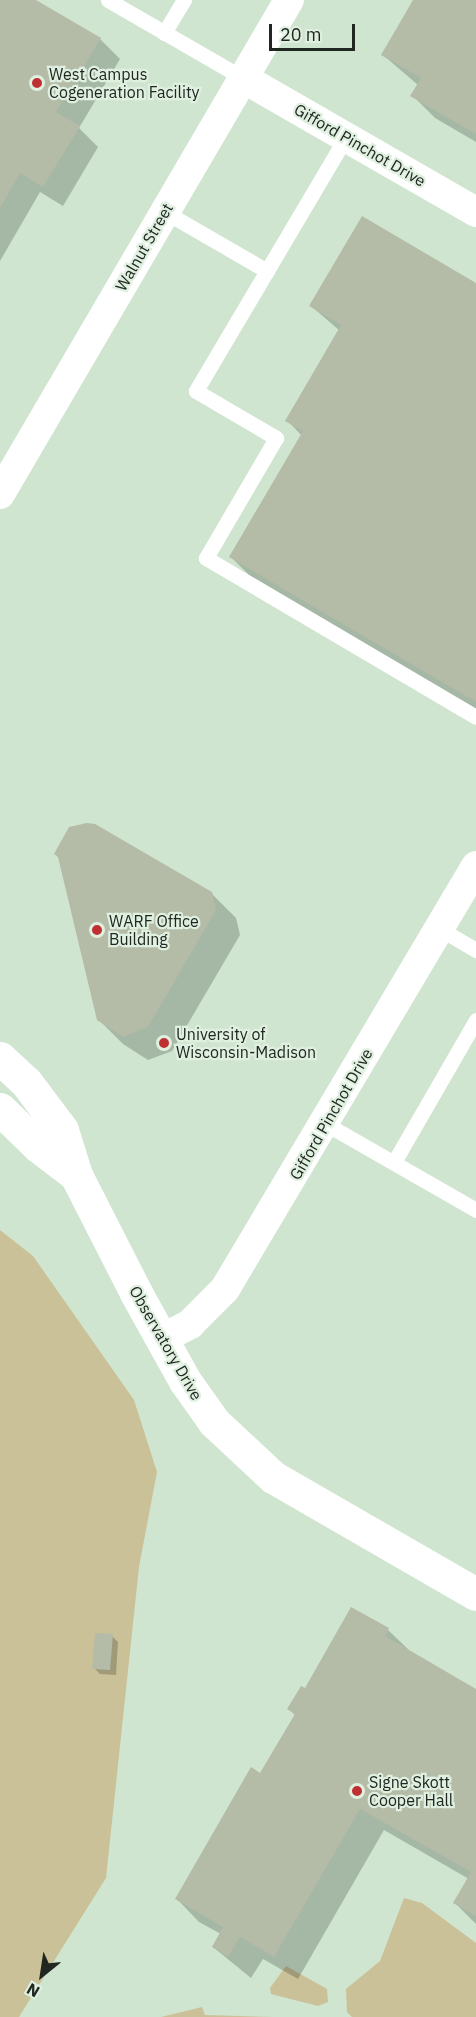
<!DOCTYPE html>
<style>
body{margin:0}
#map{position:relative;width:476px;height:2017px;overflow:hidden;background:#e0f0e0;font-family:"IBM Plex Sans",sans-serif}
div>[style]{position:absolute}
.built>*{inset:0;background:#cfe5cf}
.green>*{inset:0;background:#cac198}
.shadow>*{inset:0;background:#0003}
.building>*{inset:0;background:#b4bba7}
.lane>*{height:15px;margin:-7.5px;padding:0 7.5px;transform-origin:7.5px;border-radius:7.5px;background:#fff}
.street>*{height:30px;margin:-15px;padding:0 15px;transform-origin:15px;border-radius:15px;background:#fff}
.secondary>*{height:33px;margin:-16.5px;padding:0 16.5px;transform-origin:16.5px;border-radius:16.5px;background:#fff}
.dots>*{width:16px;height:16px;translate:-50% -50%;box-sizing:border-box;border:3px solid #e0f0e0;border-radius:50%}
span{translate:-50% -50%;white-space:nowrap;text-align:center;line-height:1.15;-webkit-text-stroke:4.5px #e0f0e0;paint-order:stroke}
.poi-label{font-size:16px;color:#202721}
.left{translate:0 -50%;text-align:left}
.street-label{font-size:16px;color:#202721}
.north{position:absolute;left:12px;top:1945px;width:60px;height:60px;-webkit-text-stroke:4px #e0f0e0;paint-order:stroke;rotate:210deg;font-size:16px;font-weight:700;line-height:24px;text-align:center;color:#202721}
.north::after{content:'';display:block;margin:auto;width:21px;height:27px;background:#202721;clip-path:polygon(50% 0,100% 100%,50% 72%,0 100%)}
.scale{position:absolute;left:269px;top:24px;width:86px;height:27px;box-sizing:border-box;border:3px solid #202721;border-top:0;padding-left:8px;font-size:18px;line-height:21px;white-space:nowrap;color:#202721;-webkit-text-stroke:4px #e0f0e0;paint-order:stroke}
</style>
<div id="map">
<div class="built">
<div style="clip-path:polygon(0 0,476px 0,476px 2017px,0 2017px)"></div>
</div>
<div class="green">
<div style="clip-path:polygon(0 1230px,33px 1256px,134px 1400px,157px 1472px,139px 1567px,106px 1878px,19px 2017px,0 2017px)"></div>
<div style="clip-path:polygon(404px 1898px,422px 1903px,476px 1943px,476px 2017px,352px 2017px,347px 2012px,346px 1989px,380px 1961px)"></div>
<div style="clip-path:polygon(286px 1966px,327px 1989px,328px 2002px,318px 2006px,271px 1994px,270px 1988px)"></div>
<div style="clip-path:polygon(202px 2007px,205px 2015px,274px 2017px,161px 2017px)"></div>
</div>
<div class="shadow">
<div style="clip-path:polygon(0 0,34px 0,100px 39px,120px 59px,79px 128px,98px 147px,63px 206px,40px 192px,0 261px)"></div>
<div style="clip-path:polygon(415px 0,476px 0,476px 142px,435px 118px,412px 95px,418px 85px,383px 55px)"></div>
<div style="clip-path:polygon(476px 285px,476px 709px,250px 576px,231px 557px,302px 436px,287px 420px,339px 330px,311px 306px)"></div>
<div style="clip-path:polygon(60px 858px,211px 893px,236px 918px,240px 935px,172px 1051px,148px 1060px,123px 1044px,98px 1019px)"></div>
<div style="clip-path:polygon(352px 1609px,388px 1630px,412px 1653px,476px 1690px,476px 1924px,455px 1903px,469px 1879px,384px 1830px,298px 1979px,263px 1959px,251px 1978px,213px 1947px,221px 1934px,199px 1922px,177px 1899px,261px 1775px,296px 1716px,289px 1709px,305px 1690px)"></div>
<div style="clip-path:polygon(112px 1636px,118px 1642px,116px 1675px,100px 1674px,94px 1668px)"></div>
</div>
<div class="building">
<div style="clip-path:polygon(0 0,36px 0,101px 38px,56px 112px,80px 126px,43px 187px,20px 173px,0 208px)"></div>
<div style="clip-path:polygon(413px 0,476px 0,476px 134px,410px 96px,421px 78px,381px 55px)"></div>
<div style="clip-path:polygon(362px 216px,476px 283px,476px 702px,229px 557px,303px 431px,285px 421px,341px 325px,309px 306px)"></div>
<div style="clip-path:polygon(87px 823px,95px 824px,212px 892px,216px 910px,148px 1027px,123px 1037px,97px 1020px,58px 857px,54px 854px,69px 827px)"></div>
<div style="clip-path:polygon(351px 1607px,389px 1628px,385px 1636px,476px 1689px,476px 1916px,453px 1903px,471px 1872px,360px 1809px,274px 1957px,240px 1937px,228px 1957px,212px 1947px,223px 1927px,175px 1899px,251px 1767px,260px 1773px,295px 1714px,287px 1709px,301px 1686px,305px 1688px)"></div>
<div style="clip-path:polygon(95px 1633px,113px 1634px,110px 1670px,92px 1669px)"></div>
</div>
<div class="lane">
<div style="left:108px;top:0;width:156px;rotate:30deg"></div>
<div style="left:164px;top:33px;width:39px;rotate:-59deg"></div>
<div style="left:346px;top:137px;width:295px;rotate:120.6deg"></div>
<div style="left:196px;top:391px;width:93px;rotate:30.4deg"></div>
<div style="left:276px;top:438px;width:139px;rotate:120.3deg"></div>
<div style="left:206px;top:558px;width:313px;rotate:30.5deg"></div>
<div style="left:165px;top:212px;width:118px;rotate:30deg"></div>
<div style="left:440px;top:929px;width:42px;rotate:30.3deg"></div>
<div style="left:326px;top:1124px;width:173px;rotate:29.8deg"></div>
<div style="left:394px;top:1162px;width:164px;rotate:-60deg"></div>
</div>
<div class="street">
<div style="left:243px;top:78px;width:269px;rotate:29.9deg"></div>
<div style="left:0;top:494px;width:572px;rotate:-59.67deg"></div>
<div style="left:161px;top:1339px;width:33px;rotate:-27deg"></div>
<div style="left:190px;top:1324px;width:49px;rotate:-45deg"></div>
<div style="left:225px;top:1289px;width:492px;rotate:-59.3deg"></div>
</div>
<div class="secondary">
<div style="left:0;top:1058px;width:35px;rotate:43deg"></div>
<div style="left:26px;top:1082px;width:60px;rotate:53.1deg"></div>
<div style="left:62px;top:1130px;width:47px;rotate:72.7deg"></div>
<div style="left:76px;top:1175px;width:132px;rotate:63deg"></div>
<div style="left:136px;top:1293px;width:101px;rotate:60.9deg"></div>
<div style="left:185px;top:1381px;width:50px;rotate:54.7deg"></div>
<div style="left:214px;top:1422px;width:81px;rotate:43deg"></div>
<div style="left:273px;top:1477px;width:234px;rotate:30deg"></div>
<div style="left:0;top:1109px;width:53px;rotate:44.2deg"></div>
<div style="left:38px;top:1146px;width:48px;rotate:37.3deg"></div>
</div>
<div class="dots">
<div style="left:37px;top:83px;background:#bf3032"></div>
<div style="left:97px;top:930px;background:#bf3032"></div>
<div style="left:164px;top:1043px;background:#bf3032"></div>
<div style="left:357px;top:1791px;background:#bf3032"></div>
</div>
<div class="poi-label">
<span class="left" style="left:49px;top:83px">West Campus<br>Cogeneration Facility</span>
<span class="left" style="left:109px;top:930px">WARF Office<br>Building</span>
<span class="left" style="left:176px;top:1043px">University of<br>Wisconsin-Madison</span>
<span class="left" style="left:369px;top:1791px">Signe Skott<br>Cooper Hall</span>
</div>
<div class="street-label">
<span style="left:360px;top:145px;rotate:30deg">Gifford Pinchot Drive</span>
<span style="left:144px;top:247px;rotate:-60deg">Walnut Street</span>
<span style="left:331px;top:1114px;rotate:-60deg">Gifford Pinchot Drive</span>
<span style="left:166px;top:1343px;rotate:60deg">Observatory Drive</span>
</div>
<div class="north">N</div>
<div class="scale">20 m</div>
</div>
